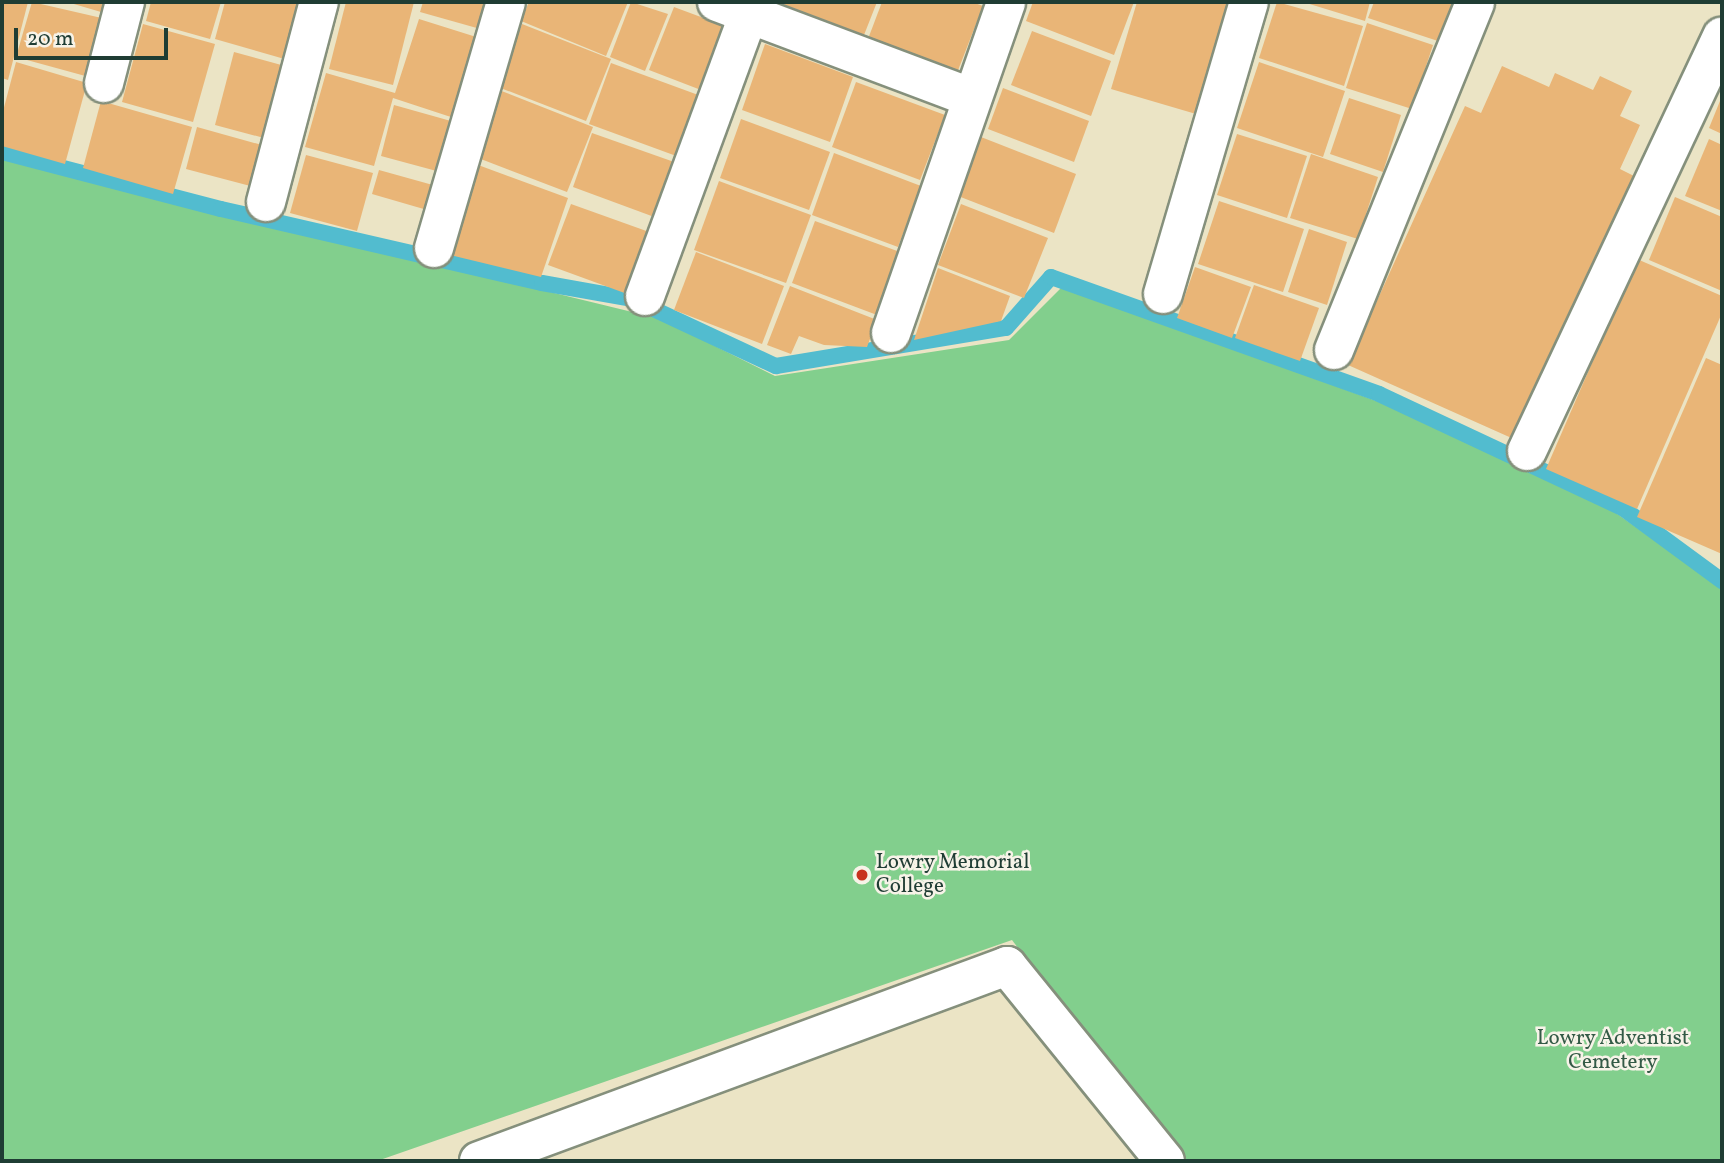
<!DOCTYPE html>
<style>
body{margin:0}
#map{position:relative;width:1724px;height:1163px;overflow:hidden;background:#ebe4c5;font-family:Vollkorn,serif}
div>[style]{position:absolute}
.green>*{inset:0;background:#82cf8d}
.stream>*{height:16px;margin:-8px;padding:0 8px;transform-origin:8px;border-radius:8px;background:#52bccf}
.building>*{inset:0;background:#e9b577}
.roads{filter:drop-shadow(2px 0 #85907c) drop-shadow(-2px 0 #85907c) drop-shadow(0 2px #85907c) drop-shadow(0 -2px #85907c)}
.minor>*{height:38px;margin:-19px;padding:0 19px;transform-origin:19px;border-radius:19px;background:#fff}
.dots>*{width:19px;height:19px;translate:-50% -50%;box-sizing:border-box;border:4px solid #f7f3e8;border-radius:50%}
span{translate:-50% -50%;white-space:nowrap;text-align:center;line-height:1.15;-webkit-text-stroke:5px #f7f3e8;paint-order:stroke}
.poi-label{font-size:21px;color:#1f3d34}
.left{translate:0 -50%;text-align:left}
.park-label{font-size:21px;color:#335a46}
.frame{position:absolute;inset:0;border:4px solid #1f3d34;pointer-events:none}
.scale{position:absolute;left:14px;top:28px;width:154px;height:32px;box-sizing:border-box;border:4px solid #1f3d34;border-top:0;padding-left:9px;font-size:21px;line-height:24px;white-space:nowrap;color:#1f3d34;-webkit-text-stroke:5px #f7f3e8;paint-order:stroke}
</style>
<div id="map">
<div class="green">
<div style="clip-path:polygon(2px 159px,661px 319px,775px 376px,1009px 340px,1063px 286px,1379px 402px,1606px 506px,1722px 588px,1722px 1161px,1180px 1161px,1012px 940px,377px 1161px,2px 1161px)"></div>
</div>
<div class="stream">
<div style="left:2px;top:152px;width:226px;rotate:14.6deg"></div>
<div style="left:221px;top:209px;width:329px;rotate:13deg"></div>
<div style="left:542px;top:283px;width:91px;rotate:10.1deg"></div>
<div style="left:632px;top:299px;width:159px;rotate:25deg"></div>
<div style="left:776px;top:366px;width:233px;rotate:-9.4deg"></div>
<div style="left:1006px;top:328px;width:68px;rotate:-48.6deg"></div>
<div style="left:1051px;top:277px;width:348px;rotate:19.6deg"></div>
<div style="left:1379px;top:394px;width:271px;rotate:25.1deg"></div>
<div style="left:1624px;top:509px;width:122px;rotate:36.3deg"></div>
</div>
<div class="building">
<div style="clip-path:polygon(2px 2px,28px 2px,8px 80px,2px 78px)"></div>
<div style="clip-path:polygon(32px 2px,106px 19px,89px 77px,16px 57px)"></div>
<div style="clip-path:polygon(67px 2px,104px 2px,101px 12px)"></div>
<div style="clip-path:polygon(151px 2px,221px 2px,210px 39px,146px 21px)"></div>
<div style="clip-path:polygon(225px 2px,304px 2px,288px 60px,215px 39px)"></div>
<div style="clip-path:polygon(346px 2px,414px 2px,393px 85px,329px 69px)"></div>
<div style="clip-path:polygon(423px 2px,499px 2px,491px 32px,420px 12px)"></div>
<div style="clip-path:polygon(529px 2px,628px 2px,606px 56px,521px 21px)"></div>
<div style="clip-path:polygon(631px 2px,668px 14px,645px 71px,610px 57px)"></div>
<div style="clip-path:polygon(777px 2px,877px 2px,864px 35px)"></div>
<div style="clip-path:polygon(882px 2px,972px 2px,983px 6px,957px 73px,868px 39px)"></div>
<div style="clip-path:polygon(1033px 2px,1134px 2px,1114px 55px,1026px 21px)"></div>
<div style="clip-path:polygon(1137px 2px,1229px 2px,1196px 114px,1111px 89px)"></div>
<div style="clip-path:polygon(1277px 2px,1363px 26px,1344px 86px,1259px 58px)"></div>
<div style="clip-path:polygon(1303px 2px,1370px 2px,1365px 21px)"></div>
<div style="clip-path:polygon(1374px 2px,1454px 2px,1441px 42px,1368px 18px)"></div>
<div style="clip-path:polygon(674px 7px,725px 26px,701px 90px,649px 70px)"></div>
<div style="clip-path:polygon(419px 19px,489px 41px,460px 120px,393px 98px,374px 166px,305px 147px,326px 73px,395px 93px)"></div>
<div style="clip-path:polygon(1367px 23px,1433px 45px,1412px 109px,1346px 88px)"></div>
<div style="clip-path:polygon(143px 24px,215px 44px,193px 122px,122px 102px)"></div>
<div style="clip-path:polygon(522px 24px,611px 59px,586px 121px,498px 87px)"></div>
<div style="clip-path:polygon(1032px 31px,1111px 61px,1091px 116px,1011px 85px)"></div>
<div style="clip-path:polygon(765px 44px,853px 77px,830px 142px,742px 110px)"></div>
<div style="clip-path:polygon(234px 52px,285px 66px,264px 138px,215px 125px)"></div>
<div style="clip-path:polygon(16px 62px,87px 83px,65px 164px,2px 146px,2px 115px)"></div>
<div style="clip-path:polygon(1259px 62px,1345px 91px,1323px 157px,1237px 128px)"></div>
<div style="clip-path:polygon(611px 63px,701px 96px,679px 157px,589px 124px)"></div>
<div style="clip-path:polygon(1502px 66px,1549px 87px,1555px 73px,1593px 90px,1600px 76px,1632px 91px,1620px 116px,1640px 125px,1620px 169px,1634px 176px,1516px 440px,1348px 365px,1465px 106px,1481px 113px)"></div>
<div style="clip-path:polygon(856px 82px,945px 115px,920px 180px,832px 147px)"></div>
<div style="clip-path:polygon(1003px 88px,1089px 121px,1074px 162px,988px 129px)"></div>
<div style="clip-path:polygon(499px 90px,593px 127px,567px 192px,473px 156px)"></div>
<div style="clip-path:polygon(1722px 96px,1722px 134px,1709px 128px)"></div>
<div style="clip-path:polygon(1349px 98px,1401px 115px,1383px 172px,1330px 154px)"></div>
<div style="clip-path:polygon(101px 101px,192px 127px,173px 194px,83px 168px)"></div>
<div style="clip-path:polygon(394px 105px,458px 123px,444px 173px,381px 156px)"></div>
<div style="clip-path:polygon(741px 119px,830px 152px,809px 210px,720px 178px)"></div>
<div style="clip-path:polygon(197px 127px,269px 147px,258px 188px,186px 169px)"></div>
<div style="clip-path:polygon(592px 133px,677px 163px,657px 218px,573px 187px)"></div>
<div style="clip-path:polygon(1237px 134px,1307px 156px,1287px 218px,1217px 195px)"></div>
<div style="clip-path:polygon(981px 137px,1076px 174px,1054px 233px,958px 196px)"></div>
<div style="clip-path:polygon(1709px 139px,1722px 145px,1722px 211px,1685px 196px)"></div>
<div style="clip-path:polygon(834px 153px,921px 186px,898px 247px,812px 215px)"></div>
<div style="clip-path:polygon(1311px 154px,1378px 177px,1358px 239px,1290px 218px)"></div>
<div style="clip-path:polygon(306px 155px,373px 173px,357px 231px,290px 213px)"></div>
<div style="clip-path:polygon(470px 162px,568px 198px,541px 277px,446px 254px)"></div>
<div style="clip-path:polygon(379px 170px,440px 187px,434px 212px,372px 194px)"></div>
<div style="clip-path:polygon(719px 181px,811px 215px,786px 283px,694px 250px)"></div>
<div style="clip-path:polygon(1675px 197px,1722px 217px,1722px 291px,1649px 260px)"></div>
<div style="clip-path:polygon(1219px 201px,1304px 229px,1283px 292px,1198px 264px)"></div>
<div style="clip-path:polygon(571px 204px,652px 233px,630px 295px,548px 265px)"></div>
<div style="clip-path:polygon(961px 204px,1048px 238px,1024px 298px,938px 265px)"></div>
<div style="clip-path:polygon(815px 221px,900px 252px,877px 315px,792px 283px)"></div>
<div style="clip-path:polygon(1309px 229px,1347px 242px,1327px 305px,1288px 292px)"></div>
<div style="clip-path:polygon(696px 252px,784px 286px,762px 344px,674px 310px)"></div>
<div style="clip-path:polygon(1637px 259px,1722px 296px,1722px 313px,1637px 509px,1546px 469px)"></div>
<div style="clip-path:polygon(1195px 267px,1251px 287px,1232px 338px,1177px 318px)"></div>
<div style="clip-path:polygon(938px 268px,1010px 296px,1001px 321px,914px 340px)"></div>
<div style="clip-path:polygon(1254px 285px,1319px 308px,1300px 361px,1235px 338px)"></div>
<div style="clip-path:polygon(790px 286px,877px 320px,867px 347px,824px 345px,799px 336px,791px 354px,767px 345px)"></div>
<div style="clip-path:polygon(1706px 358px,1722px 365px,1722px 554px,1637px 517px)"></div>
</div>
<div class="roads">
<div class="minor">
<div style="left:717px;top:2px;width:272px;rotate:20.6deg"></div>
<div style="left:104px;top:83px;width:84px;rotate:-75.5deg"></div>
<div style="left:266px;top:202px;width:207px;rotate:-75.2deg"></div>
<div style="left:434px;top:248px;width:256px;rotate:-73.7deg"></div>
<div style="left:1163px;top:294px;width:304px;rotate:-73.6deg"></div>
<div style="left:645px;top:296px;width:313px;rotate:-69.8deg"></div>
<div style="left:891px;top:333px;width:350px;rotate:-70.8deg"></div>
<div style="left:1334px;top:350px;width:375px;rotate:-67.9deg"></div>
<div style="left:1527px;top:451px;width:458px;rotate:-64.8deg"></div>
<div style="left:479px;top:1161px;width:563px;rotate:-20.27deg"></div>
<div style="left:1007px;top:966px;width:251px;rotate:51deg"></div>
</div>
</div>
<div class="dots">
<div style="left:862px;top:875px;background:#c8321e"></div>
</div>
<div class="poi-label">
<span class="left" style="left:876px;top:875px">Lowry Memorial<br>College</span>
</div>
<div class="park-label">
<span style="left:1613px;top:1051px">Lowry Adventist<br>Cemetery</span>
</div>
<div class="frame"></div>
<div class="scale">20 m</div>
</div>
